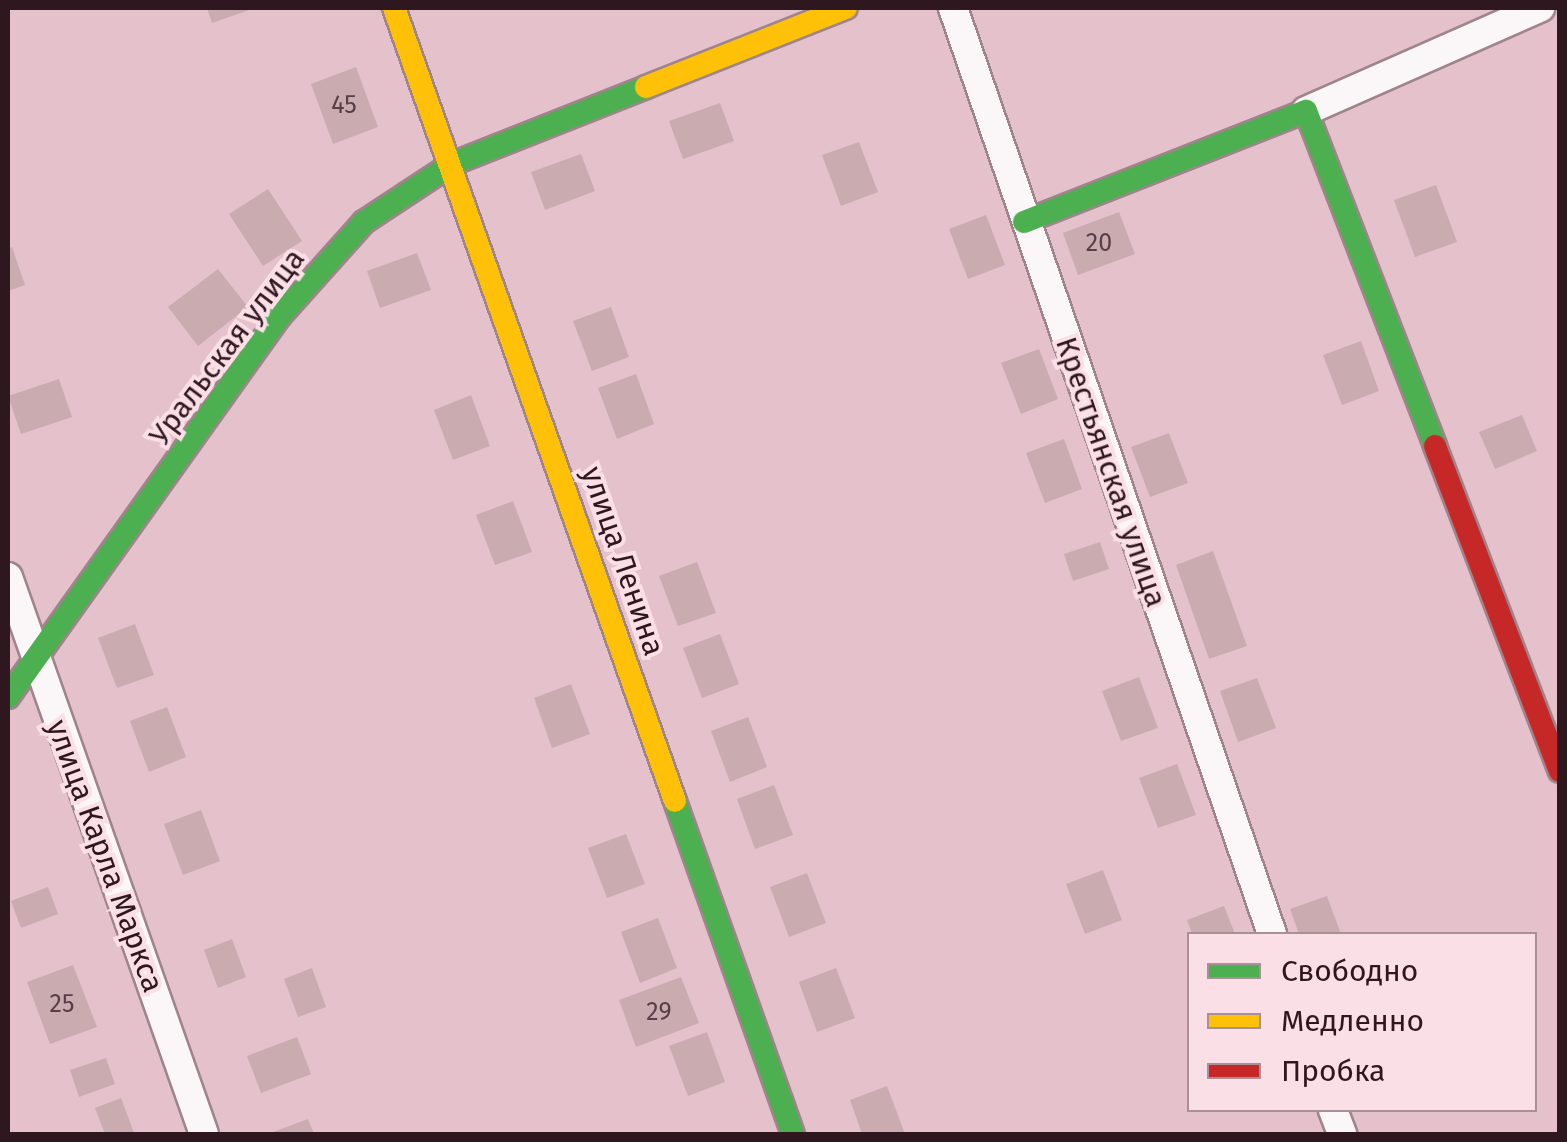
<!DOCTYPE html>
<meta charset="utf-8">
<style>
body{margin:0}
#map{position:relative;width:1567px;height:1142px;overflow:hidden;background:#e4c1cb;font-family:"Fira Sans",sans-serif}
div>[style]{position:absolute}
.building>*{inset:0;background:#caacb0}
.roads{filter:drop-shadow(2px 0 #9f848c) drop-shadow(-2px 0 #9f848c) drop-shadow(0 2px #9f848c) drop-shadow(0 -2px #9f848c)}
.street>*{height:28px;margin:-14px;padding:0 14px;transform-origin:14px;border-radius:14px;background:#fbf6f7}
.fast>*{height:22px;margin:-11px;padding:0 11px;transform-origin:11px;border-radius:11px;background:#4caf50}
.slow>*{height:22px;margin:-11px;padding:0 11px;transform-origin:11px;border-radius:11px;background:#ffc107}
.jam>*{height:22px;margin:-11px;padding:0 11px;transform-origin:11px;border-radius:11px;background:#c62828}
span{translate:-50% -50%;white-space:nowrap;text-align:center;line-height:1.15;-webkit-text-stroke:8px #fbdfe6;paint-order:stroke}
.number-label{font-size:25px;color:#583e46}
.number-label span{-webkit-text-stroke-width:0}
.street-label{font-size:30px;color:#2f171f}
.frame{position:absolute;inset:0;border:10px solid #2f171f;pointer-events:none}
.legend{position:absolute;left:1187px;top:932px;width:350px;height:180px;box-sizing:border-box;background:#fbdfe6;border:2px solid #a98f96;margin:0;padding:12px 18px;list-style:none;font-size:30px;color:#2f171f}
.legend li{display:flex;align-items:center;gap:20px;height:50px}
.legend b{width:50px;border:2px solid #a98f96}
</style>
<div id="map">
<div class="building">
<div style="clip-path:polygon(207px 8px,255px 8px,212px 23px)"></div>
<div style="clip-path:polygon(356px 67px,378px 127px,333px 144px,311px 84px)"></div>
<div style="clip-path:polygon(720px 103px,734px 141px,683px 159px,669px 121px)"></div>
<div style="clip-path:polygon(859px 142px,878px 192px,841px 206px,822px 155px)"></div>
<div style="clip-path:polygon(581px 154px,595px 191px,545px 210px,531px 172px)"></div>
<div style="clip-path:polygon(1436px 185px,1457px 242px,1415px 257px,1394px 200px)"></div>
<div style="clip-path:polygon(268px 189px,302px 241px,263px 266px,229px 214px)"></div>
<div style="clip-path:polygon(1119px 212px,1135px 254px,1078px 275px,1063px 233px)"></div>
<div style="clip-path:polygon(986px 215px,1005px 265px,968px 279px,949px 229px)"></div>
<div style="clip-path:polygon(12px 247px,25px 285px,8px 291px,8px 249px)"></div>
<div style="clip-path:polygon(417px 253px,431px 290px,380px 308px,367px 271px)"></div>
<div style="clip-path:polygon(218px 269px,248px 307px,198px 346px,168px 307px)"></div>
<div style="clip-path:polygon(611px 307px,629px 357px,592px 371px,573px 321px)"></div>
<div style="clip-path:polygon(1361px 341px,1379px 391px,1342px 405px,1323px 355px)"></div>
<div style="clip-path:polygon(1039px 349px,1058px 399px,1021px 414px,1001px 363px)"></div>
<div style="clip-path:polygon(636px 374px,654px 424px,617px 439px,598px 388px)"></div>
<div style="clip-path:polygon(59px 379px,72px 417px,21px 434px,8px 396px)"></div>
<div style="clip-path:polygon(471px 395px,490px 446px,453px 460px,434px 410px)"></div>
<div style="clip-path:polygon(1522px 415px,1537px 451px,1495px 469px,1479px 432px)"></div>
<div style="clip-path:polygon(1169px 433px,1188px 483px,1150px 497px,1131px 447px)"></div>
<div style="clip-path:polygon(1064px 439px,1082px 489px,1045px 503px,1026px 453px)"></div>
<div style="clip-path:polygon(513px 501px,532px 552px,495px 565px,476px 515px)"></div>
<div style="clip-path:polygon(1100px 542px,1109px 569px,1073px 581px,1064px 554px)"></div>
<div style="clip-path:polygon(1213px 551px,1247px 646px,1209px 659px,1176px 565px)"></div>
<div style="clip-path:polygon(697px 562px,716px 613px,678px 626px,659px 576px)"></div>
<div style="clip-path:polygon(135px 624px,154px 675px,117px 688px,98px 638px)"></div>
<div style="clip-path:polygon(720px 634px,739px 684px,702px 698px,683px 648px)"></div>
<div style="clip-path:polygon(1139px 677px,1158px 728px,1121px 741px,1102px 691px)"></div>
<div style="clip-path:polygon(1257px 678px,1276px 728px,1238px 742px,1220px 691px)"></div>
<div style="clip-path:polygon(571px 684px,590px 734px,552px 748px,534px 698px)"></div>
<div style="clip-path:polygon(167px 707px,186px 757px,149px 772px,130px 721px)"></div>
<div style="clip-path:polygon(748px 717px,767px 767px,730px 782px,711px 731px)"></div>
<div style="clip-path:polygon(1177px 764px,1196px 815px,1158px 828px,1139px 778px)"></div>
<div style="clip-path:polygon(774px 785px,793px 835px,755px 849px,737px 799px)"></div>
<div style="clip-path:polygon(201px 810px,220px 861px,183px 875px,164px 824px)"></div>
<div style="clip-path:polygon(626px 834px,645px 884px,607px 898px,588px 848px)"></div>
<div style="clip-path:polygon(1103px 870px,1122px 920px,1085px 934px,1066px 884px)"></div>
<div style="clip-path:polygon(807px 873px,826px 923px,789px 937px,770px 887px)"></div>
<div style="clip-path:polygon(48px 887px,58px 914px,21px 928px,11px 901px)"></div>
<div style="clip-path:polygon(1327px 896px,1341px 934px,1299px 934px,1290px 909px)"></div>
<div style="clip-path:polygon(1224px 906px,1235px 934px,1192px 934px,1187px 920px)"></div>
<div style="clip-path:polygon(658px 918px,677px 968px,640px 983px,621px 932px)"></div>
<div style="clip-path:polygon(232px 939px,246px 977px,218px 988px,204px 950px)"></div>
<div style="clip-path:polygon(73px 965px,97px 1027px,50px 1044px,27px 982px)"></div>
<div style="clip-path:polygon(312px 968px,326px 1007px,298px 1017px,284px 979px)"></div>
<div style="clip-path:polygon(836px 968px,855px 1018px,817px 1032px,799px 982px)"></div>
<div style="clip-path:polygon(681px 977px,699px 1023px,636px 1047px,619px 1000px)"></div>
<div style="clip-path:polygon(707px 1032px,725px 1082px,688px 1096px,669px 1046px)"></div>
<div style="clip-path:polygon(297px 1037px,311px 1074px,261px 1093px,247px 1056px)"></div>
<div style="clip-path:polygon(106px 1058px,115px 1084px,79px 1097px,70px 1070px)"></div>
<div style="clip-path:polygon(887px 1086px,905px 1134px,862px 1134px,850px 1100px)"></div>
<div style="clip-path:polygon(121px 1098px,134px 1133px,105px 1134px,95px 1108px)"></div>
<div style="clip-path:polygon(308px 1119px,314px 1134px,268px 1134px)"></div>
</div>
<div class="roads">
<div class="street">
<div style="left:953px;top:8px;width:979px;rotate:70.99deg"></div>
<div style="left:1306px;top:111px;width:256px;rotate:-23.8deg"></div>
<div style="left:8px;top:577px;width:590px;rotate:70.61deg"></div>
<div style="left:1333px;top:1110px;width:26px;rotate:69deg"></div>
</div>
<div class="fast">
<div style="left:1024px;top:222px;width:303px;rotate:-21.5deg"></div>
<div style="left:1306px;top:111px;width:359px;rotate:68.9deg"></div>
<div style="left:8px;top:697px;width:467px;rotate:-54.5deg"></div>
<div style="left:279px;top:317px;width:127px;rotate:-48.2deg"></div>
<div style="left:364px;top:222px;width:105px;rotate:-33.4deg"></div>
<div style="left:452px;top:164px;width:209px;rotate:-21.6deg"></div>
<div style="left:675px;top:801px;width:353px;rotate:70.5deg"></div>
</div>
<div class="slow">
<div style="left:394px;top:8px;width:841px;rotate:70.49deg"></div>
<div style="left:646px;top:87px;width:215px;rotate:-21.6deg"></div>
</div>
<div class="jam">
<div style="left:1435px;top:446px;width:348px;rotate:69deg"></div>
</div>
</div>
<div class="number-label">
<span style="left:344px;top:105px">45</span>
<span style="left:1099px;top:243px">20</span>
<span style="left:62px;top:1004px">25</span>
<span style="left:659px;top:1012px">29</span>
</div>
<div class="street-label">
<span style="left:227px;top:347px;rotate:-53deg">Уральская улица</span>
<span style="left:1111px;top:472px;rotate:71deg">Крестьянская улица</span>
<span style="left:623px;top:561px;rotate:71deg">улица Ленина</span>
<span style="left:105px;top:856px;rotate:70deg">улица Карла Маркса</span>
</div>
<div class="frame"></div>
<ul class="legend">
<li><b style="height:12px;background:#4caf50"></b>Свободно</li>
<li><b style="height:12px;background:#ffc107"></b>Медленно</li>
<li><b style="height:12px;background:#c62828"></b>Пробка</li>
</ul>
</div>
